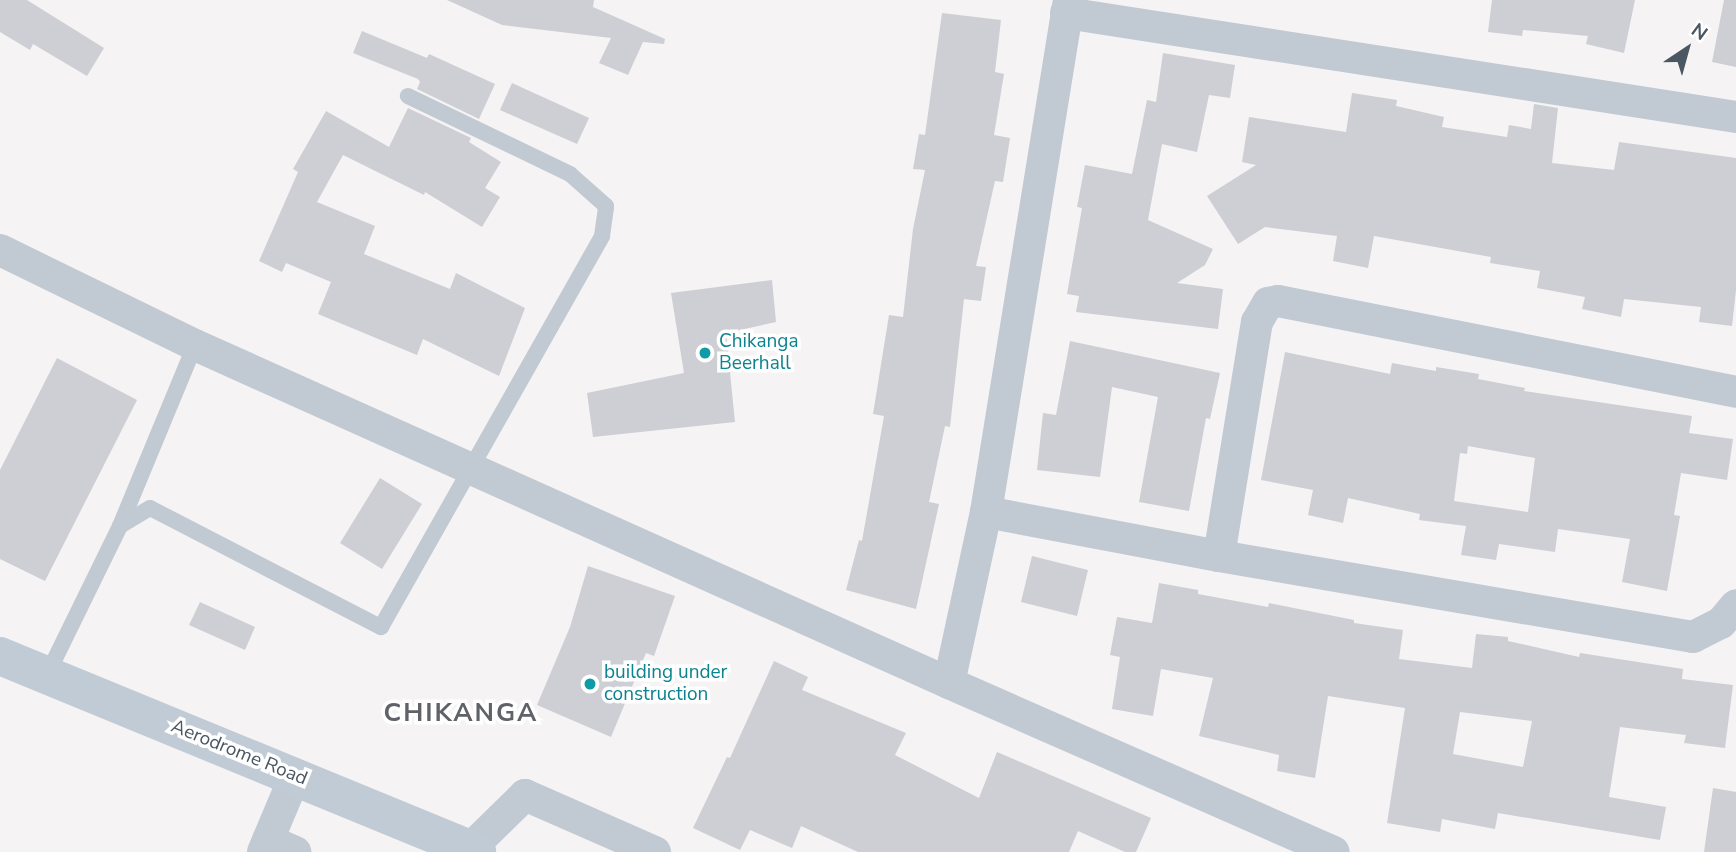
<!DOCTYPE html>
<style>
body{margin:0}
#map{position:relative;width:1736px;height:852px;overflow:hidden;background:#f5f3f3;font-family:"Nunito Sans",sans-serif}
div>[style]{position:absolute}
.building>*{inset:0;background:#cdcfd5}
.lane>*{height:16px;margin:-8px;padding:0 8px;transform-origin:8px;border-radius:8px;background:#c1cad2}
.street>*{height:32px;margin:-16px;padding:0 16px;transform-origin:16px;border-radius:16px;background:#c1cad2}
.secondary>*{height:38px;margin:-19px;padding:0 19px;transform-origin:19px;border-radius:19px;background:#c1cbd6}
.dots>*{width:19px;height:19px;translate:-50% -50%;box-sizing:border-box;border:4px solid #fff;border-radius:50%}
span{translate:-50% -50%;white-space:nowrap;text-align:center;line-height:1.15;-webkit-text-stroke:7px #fff;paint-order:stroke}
.culture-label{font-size:19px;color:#0d838f}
.left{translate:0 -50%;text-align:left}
.street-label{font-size:19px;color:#4a5661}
.district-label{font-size:26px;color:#5f6368;font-weight:700;letter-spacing:2px}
.north{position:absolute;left:1652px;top:14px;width:70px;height:70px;-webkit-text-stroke:5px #fff;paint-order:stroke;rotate:36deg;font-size:19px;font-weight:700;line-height:28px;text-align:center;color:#4a5661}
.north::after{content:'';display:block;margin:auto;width:24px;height:32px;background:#4a5661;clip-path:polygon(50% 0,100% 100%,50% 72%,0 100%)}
</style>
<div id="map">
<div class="building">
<div style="clip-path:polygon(0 0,27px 0,104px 48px,87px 76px,33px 44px,30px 50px,0 32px)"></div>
<div style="clip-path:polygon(447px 0,594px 0,593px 7px,665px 39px,664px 44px,643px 42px,628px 75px,599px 63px,611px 38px,502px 25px)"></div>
<div style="clip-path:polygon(1492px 0,1635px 0,1624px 53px,1586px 44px,1588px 36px,1523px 30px,1522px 36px,1488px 32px)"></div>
<div style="clip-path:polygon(1724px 0,1736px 0,1736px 67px,1712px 62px)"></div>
<div style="clip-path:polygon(942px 13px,1001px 20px,995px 72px,1004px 74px,994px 135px,1010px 138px,1003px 182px,995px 181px,976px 266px,986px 267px,981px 301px,964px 299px,950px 427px,945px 426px,929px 502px,939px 504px,916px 609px,846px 590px,859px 540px,862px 541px,884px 416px,873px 414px,889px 315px,903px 317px,913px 229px,925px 170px,913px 169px,919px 134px,925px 135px)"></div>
<div style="clip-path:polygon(362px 31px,427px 58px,429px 54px,495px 84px,479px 119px,417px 89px,420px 82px,418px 79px,353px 53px)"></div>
<div style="clip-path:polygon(1163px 53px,1235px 65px,1230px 98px,1209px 95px,1197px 152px,1162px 144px,1148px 220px,1213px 249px,1205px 265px,1177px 283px,1223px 289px,1218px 329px,1076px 312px,1079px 296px,1067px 294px,1082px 208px,1077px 207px,1085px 165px,1132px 174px,1147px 100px,1156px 102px)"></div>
<div style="clip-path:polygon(512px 83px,589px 118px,577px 144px,500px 110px)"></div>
<div style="clip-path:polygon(1352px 93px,1397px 100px,1396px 106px,1444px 117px,1442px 127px,1507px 137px,1509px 125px,1531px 129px,1534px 104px,1558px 108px,1552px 163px,1614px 170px,1619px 142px,1736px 158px,1736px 290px,1732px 326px,1699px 322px,1701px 307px,1624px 299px,1621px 317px,1582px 309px,1585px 297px,1537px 288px,1540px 271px,1490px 263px,1491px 257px,1374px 236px,1368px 268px,1333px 261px,1337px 236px,1265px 227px,1238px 244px,1207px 196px,1256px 165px,1242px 162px,1249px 117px,1346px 132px)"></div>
<div style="clip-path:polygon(408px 108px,471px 138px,469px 142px,501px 162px,485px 188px,500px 197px,482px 227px,425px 192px,424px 195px,343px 155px,317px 202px,375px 226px,364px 254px,450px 289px,456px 273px,525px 308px,499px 376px,423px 339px,417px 355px,318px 314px,331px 282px,286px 263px,282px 272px,259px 261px,298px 172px,293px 169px,326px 111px,389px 147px)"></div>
<div style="clip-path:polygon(772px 280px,776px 322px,726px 333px,735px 422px,593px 437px,587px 393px,684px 373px,671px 293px)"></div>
<div style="clip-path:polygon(1070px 341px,1220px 373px,1210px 419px,1206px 418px,1189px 511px,1139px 502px,1158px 397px,1112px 387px,1100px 477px,1037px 470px,1043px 413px,1056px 415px)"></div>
<div style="clip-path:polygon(evenodd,1285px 352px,1390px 374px,1392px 363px,1436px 371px,1436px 367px,1479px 374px,1478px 379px,1525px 388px,1524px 391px,1692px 416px,1689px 433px,1733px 439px,1727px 480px,1681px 473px,1674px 515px,1680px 516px,1667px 591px,1622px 582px,1630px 539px,1558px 529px,1555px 552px,1499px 544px,1496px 560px,1461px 555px,1466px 526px,1419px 520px,1420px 514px,1348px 498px,1343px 523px,1308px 515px,1313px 490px,1261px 480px,1285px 352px,1468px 446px,1535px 458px,1528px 512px,1454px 501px,1460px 453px,1467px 454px,1468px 446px)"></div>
<div style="clip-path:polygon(57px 358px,137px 400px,45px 581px,0 559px,0 470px)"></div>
<div style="clip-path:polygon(380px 478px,422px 504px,382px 569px,340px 543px)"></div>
<div style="clip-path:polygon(1032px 556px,1088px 570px,1077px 616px,1021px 602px)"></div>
<div style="clip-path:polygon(588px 566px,675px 596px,654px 656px,646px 653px,611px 737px,537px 705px,570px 627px)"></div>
<div style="clip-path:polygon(evenodd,1159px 583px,1198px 590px,1198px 594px,1268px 607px,1269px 603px,1354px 620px,1354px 623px,1403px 630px,1399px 659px,1472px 668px,1476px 634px,1508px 637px,1508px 641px,1579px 657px,1580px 653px,1683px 669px,1682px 679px,1733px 685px,1725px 748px,1684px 743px,1686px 735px,1620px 727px,1609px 797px,1666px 807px,1660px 840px,1498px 813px,1495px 829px,1442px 819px,1440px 832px,1387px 823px,1405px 708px,1328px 696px,1315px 778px,1277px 771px,1279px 755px,1199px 736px,1213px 678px,1161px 669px,1153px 716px,1112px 709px,1120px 657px,1110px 655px,1117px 617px,1152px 623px,1159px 583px,1460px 712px,1532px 721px,1523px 767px,1453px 754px,1460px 712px)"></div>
<div style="clip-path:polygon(200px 602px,255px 627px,245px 650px,189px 625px)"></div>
<div style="clip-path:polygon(774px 661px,808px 677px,802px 690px,906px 733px,895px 755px,979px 798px,997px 752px,1151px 818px,1136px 852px,1125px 852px,1078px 831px,1069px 852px,858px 852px,801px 826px,792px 848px,750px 830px,740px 850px,693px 828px,727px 757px,730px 758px)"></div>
<div style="clip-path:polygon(1713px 788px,1736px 792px,1736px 852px,1704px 852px)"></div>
</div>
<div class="lane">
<div style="left:120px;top:526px;width:196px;rotate:-67.5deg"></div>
<div style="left:47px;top:675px;width:166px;rotate:-63.9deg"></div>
<div style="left:120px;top:526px;width:35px;rotate:-31deg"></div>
<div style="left:150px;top:508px;width:260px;rotate:27.3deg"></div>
<div style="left:381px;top:627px;width:449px;rotate:-60.5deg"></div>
<div style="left:602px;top:236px;width:30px;rotate:-82deg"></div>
<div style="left:606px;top:206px;width:48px;rotate:-138.4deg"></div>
<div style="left:570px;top:174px;width:180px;rotate:-154.3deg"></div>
</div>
<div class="street">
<div style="left:1069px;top:0;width:519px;rotate:99.21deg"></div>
<div style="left:986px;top:512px;width:175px;rotate:102.2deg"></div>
<div style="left:949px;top:683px;width:420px;rotate:23.7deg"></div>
<div style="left:1066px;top:13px;width:678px;rotate:8.82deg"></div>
<div style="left:0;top:250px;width:217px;rotate:26deg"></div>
<div style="left:195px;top:345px;width:826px;rotate:24.15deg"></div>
<div style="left:986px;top:512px;width:237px;rotate:10.7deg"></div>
<div style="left:1219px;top:556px;width:481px;rotate:9.7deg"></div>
<div style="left:1693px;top:637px;width:31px;rotate:-27deg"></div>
<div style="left:1721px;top:623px;width:23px;rotate:-50deg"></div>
<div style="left:1219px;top:556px;width:237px;rotate:-80.8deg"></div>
<div style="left:1257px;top:322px;width:22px;rotate:-60deg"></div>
<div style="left:1268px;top:303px;width:10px;rotate:-11deg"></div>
<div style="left:1278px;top:301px;width:467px;rotate:11.2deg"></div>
<div style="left:268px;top:840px;width:30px;rotate:24deg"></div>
<div style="left:470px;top:849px;width:77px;rotate:-44.5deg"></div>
<div style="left:525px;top:795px;width:142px;rotate:23.7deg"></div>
<div style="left:263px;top:852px;width:82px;rotate:-67.2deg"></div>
</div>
<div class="secondary">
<div style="left:0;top:656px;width:516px;rotate:22.34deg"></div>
</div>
<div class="dots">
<div style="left:705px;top:353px;background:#0f9aa8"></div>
<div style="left:590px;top:684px;background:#0f9aa8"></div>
</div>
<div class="culture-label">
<span class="left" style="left:719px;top:353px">Chikanga<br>Beerhall</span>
<span class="left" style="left:604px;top:684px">building under<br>construction</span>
</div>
<div class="street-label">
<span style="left:239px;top:753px;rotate:22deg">Aerodrome Road</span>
</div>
<div class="district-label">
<span style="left:461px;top:713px">CHIKANGA</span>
</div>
<div class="north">N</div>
</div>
